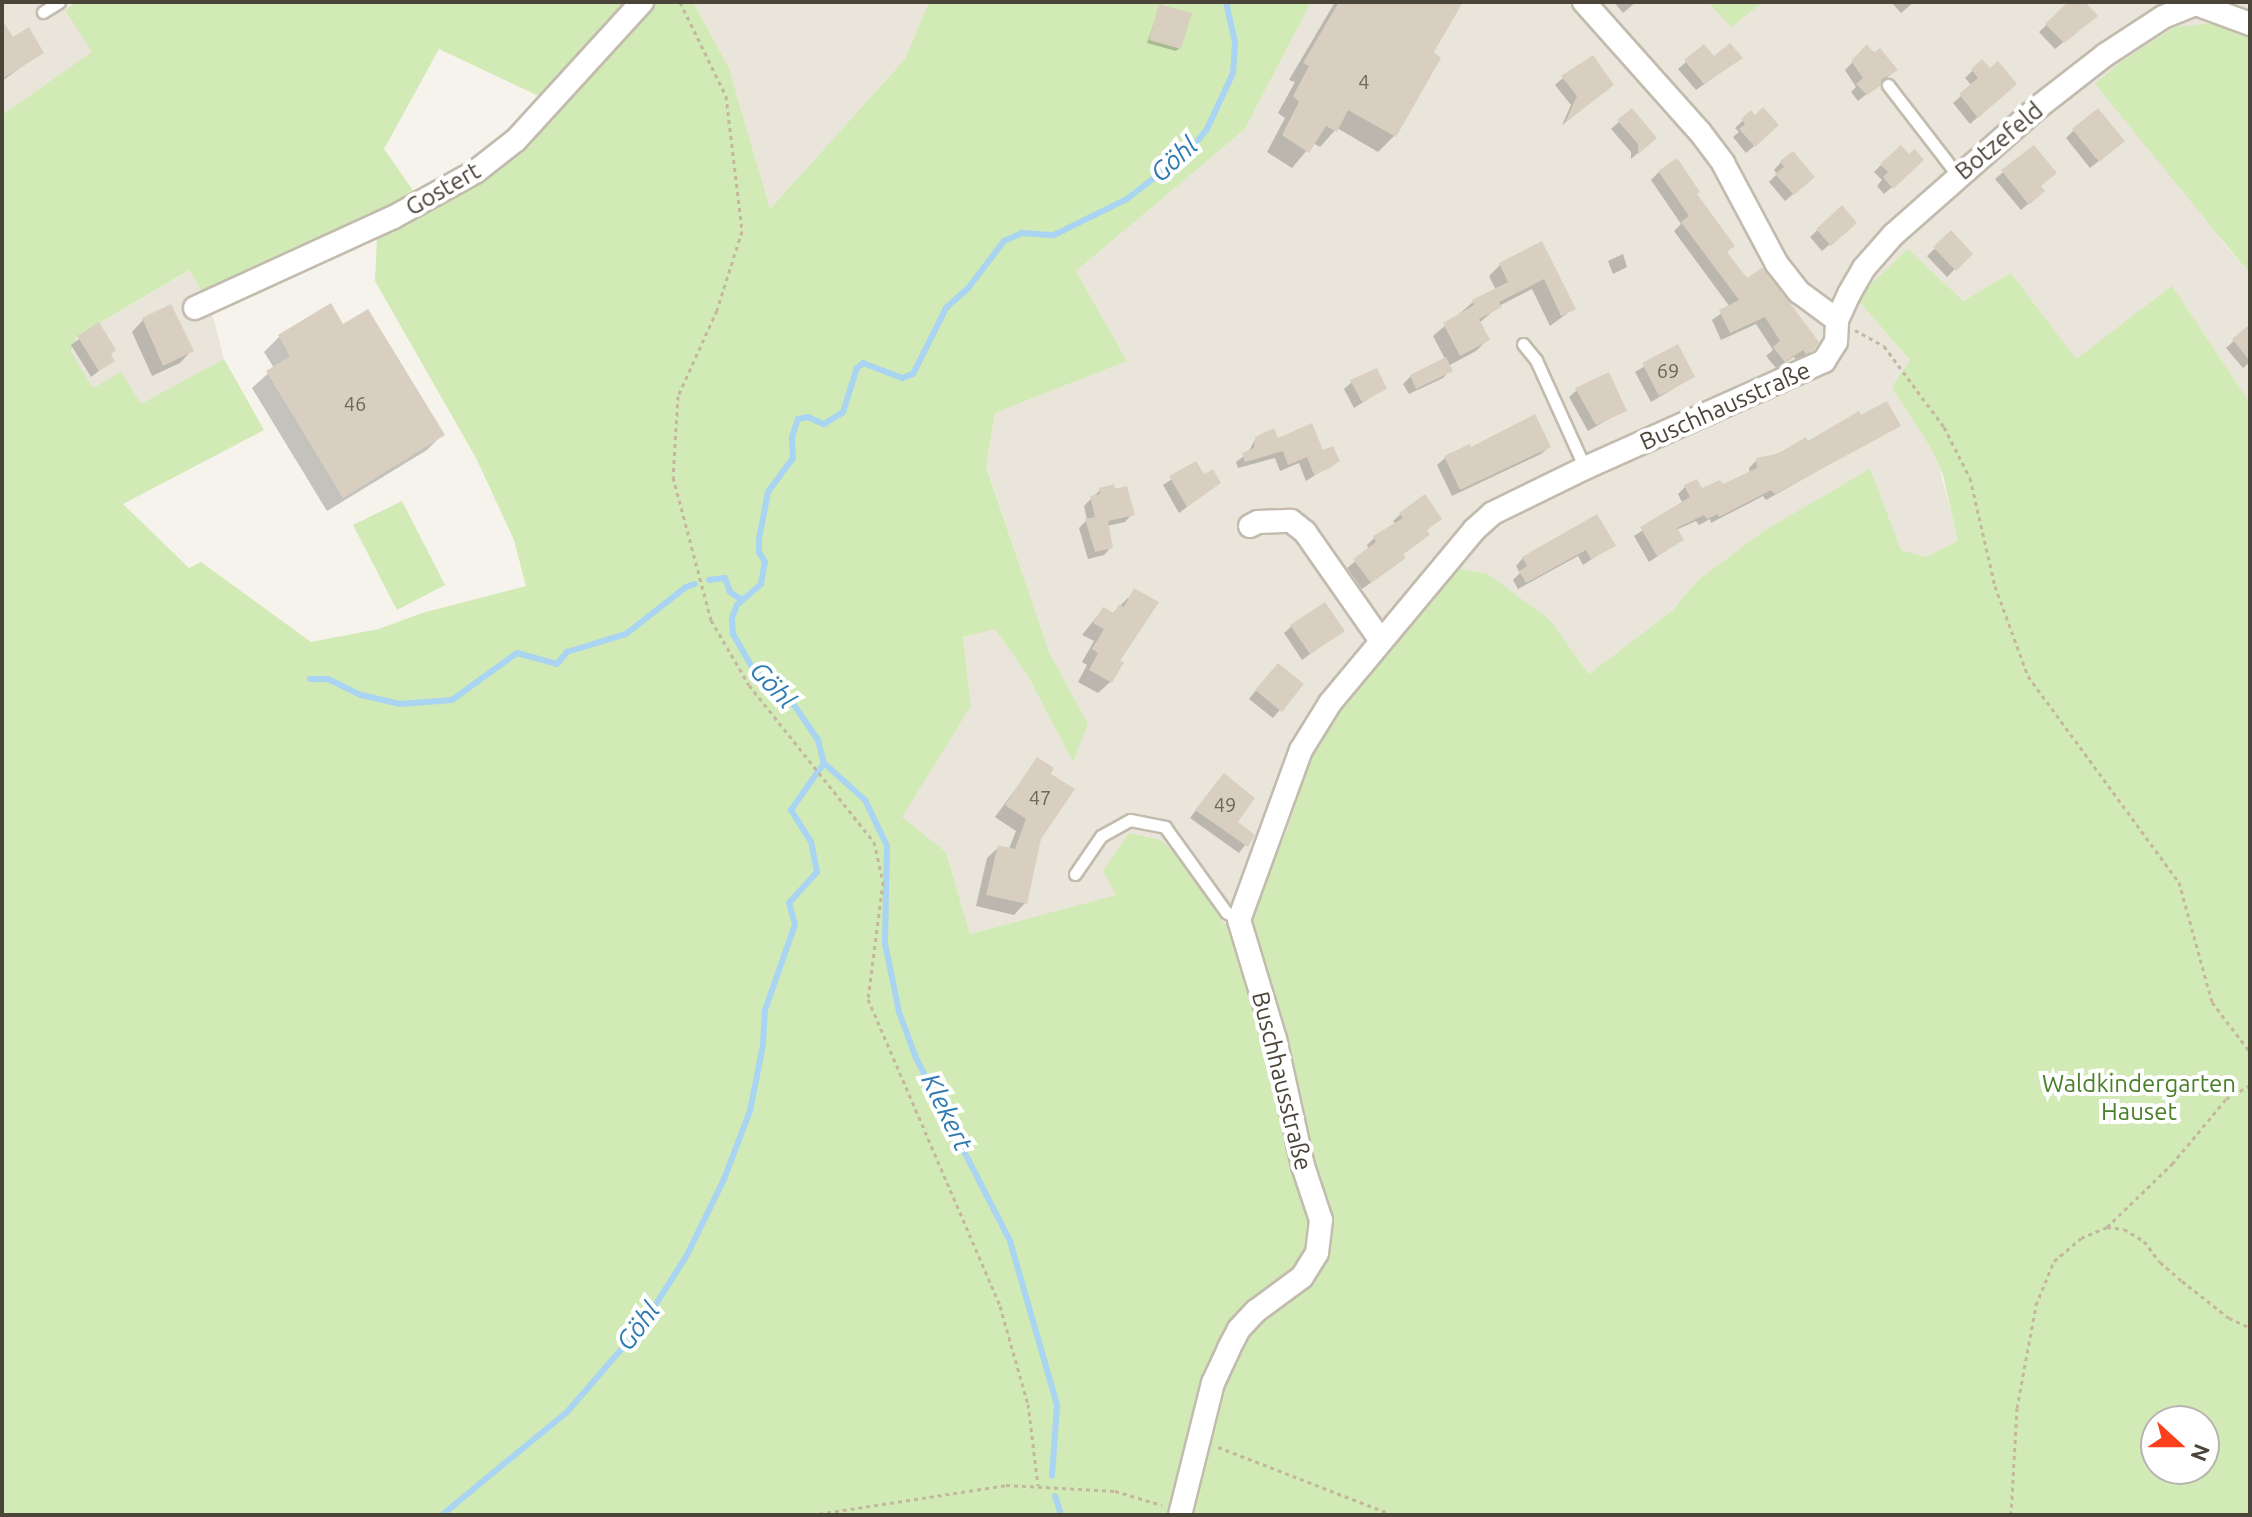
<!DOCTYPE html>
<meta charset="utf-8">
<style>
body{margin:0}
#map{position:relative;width:2252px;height:1517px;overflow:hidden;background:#f6f3ec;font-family:Ubuntu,sans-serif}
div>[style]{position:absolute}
.residential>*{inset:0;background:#eae5da}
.green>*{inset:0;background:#d2eab5}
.shadow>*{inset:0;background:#0003}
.stream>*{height:6px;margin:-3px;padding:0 3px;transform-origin:3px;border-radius:3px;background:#a9d4f2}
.building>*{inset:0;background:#d8cfc1}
.path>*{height:3px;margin-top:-1.5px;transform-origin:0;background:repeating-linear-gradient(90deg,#c4b79f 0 4px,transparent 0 8px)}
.roads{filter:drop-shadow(2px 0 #c2bbae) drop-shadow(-2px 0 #c2bbae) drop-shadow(0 2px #c2bbae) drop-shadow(0 -2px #c2bbae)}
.lane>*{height:11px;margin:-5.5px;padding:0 5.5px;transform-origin:5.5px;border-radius:5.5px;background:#fff}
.street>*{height:22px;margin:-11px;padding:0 11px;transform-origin:11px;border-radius:11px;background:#fff}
span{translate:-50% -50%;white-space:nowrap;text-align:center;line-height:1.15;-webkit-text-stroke:8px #fff;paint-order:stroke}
.number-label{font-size:20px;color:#6e675b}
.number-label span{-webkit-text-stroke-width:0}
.street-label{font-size:24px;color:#4b4439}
.park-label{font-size:24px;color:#4a7f2a}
.water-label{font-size:26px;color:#2e7ab2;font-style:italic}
.frame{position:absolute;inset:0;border:4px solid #4b4439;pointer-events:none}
.north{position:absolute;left:2140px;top:1405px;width:80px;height:80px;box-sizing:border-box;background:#fff;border:2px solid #b7b4b0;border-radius:50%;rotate:111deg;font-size:22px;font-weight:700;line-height:32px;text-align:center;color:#4b4439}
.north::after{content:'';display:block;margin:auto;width:28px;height:36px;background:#fc3f1d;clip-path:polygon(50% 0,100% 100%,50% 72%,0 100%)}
</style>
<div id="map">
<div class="residential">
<div style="clip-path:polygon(2px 2px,60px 2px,93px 52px,2px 115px)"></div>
<div style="clip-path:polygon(693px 2px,929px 2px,905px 59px,770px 209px,729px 68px)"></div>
<div style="clip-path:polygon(1311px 2px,2250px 2px,2250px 33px,2221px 240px,2250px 274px,2250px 403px,2172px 287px,2076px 359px,2011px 273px,1963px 301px,1856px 298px,1910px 360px,1959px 541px,1926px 557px,1901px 550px,1869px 470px,1765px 530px,1697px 581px,1673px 610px,1589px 674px,1550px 620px,1456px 569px,1341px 707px,1311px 757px,1288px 828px,1261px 890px,1256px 915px,1224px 924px,1182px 861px,1161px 840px,1117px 895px,970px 934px,946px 852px,901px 817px,971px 706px,963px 637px,995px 628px,1028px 676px,1073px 761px,1088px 724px,1049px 652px,986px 465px,995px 413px,1127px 361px,1076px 271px,1245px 129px)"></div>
<div style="clip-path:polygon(191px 270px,214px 320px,224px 359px,141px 405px,93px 389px,71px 351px,77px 336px)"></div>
</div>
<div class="green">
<div style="clip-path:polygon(evenodd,75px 2px,629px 2px,545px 99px,439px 49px,384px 149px,417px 196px,201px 291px,190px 270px,77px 336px,71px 351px,93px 388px,121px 372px,141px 404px,224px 359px,264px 430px,123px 504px,189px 568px,201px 562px,311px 642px,379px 629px,422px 613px,526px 586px,514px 540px,476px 458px,375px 281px,377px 238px,455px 197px,524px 152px,642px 16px,638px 2px,693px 2px,729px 68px,770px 209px,905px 59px,929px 2px,1311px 2px,1245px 129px,1076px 271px,1127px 361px,995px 413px,986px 466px,1049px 652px,1088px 724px,1073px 762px,1028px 676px,995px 629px,963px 637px,971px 706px,902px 817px,946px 852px,970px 934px,1116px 895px,1103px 871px,1129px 833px,1161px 840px,1182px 861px,1224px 924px,1256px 915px,1261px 890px,1288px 828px,1311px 757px,1341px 707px,1456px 568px,1488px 574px,1550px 620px,1589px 674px,1673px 610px,1697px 581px,1765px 530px,1870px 469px,1901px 550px,1926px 557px,1958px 541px,1943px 475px,1931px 448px,1892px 387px,1910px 360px,1856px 298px,1908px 249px,1963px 301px,2011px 273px,2076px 359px,2172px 286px,2250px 403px,2250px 1515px,2px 1515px,2px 115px,92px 52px,65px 10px,75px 2px,2156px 1421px,2204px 1421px,2204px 1469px,2156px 1469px,2156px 1421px)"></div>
<div style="clip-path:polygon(1708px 2px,1763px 2px,1731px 27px)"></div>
<div style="clip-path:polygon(2227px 22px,2250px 33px,2250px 274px,2095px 84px,2122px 61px,2175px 27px)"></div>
<div style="clip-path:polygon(402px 501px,445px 585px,397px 610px,353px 525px)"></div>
</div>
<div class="shadow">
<div style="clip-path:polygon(1335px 2px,1461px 2px,1431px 53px,1439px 58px,1394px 136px,1378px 152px,1337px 128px,1320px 147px,1313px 143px,1292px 168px,1267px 152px,1285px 118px,1278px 113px,1295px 82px,1289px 80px)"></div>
<div style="clip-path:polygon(1614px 2px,1636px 2px,1623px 13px)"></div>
<div style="clip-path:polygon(1891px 2px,1914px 2px,1901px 13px)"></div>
<div style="clip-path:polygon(2071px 2px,2082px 2px,2095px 16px,2055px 49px,2039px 32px)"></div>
<div style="clip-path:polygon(1160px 6px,1180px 48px,1176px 51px,1147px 43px)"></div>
<div style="clip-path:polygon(12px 40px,42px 52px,2px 81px,2px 42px)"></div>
<div style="clip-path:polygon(1867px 47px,1896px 70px,1858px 101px,1851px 92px,1856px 87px,1845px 70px)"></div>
<div style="clip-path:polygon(1741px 58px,1696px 90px,1678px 69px,1686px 62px)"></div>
<div style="clip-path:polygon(1972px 71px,2007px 91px,1970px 124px,1953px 103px,1972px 86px,1965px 78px)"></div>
<div style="clip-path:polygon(1563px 78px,1604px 92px,1562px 125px,1571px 105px,1555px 85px)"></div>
<div style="clip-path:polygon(1632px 110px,1647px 145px,1631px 159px,1631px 152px,1611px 129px)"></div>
<div style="clip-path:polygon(1751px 113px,1769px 133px,1746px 153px,1733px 137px,1739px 132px,1735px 128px)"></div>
<div style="clip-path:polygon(2074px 130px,2115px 148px,2090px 168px,2066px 138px)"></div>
<div style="clip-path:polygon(2033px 147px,2039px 187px,2035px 198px,2021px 210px,1995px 179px)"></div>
<div style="clip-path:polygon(1909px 156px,1914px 168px,1884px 194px,1877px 186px,1882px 180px,1874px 172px,1881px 165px)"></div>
<div style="clip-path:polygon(1781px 162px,1805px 184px,1785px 201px,1769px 182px,1777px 174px,1774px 170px)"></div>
<div style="clip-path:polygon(1659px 172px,1695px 195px,1726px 253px,1746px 281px,1813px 349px,1804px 358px,1797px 361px,1794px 357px,1776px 368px,1766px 356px,1773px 350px,1756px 324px,1721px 340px,1712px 320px,1730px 307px,1674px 231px,1681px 224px,1651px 180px)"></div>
<div style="clip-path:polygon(1842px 207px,1847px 230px,1822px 251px,1810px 237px)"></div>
<div style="clip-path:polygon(1951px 233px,1970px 254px,1947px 277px,1927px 256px)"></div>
<div style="clip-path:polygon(1541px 244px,1573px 309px,1550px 326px,1532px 289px,1499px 306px,1479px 323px,1487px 340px,1476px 351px,1448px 366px,1450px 370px,1443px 378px,1409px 394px,1403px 384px,1411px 376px,1445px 359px,1433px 336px,1473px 302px,1496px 290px,1489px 276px,1500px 265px)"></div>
<div style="clip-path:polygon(1623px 254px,1627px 267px,1613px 274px,1608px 261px)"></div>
<div style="clip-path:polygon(330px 306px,343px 326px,442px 435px,427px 450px,327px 511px,252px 388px,274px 368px,264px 352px,279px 337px)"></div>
<div style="clip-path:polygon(143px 320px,191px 351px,180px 363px,152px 376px,132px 332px)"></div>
<div style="clip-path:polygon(98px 325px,112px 361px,91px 377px,71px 345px)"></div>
<div style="clip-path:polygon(2249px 327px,2250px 362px,2243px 368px,2226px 348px)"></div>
<div style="clip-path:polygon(1677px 347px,1693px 377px,1651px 402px,1635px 372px)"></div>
<div style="clip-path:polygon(1352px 382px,1385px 388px,1354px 408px,1344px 389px)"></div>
<div style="clip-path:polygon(1577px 390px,1624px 410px,1588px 431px,1569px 397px)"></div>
<div style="clip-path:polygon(1860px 418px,1898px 425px,1766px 500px,1763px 496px,1711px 523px,1710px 519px,1699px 525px,1696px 521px,1676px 530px,1682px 540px,1649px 562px,1634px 536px,1683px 504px,1678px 494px,1685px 487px,1701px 490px,1722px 487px,1750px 474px,1749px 468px,1757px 460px,1807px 444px)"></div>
<div style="clip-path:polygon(1503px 435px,1549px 447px,1541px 454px,1452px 496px,1437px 465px,1445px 458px)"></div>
<div style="clip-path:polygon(1256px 438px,1322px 453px,1337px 461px,1306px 481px,1299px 463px,1280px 471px,1275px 458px,1238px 468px,1236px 462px,1248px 453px)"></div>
<div style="clip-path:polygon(1195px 464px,1203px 477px,1218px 483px,1179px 513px,1163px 485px)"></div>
<div style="clip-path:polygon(1126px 488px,1132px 514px,1125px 522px,1107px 526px,1111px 547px,1104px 555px,1088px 559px,1079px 528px,1087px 520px,1084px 506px,1100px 490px)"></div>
<div style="clip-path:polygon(1401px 514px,1428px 535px,1402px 555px,1396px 565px,1362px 589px,1347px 568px,1369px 550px,1367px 545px,1374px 538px,1396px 525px,1393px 521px)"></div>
<div style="clip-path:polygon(1613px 545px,1583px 565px,1578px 556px,1518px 589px,1513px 580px,1520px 573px,1516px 566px,1523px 558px)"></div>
<div style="clip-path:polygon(1135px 591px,1117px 662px,1110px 682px,1098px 693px,1078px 682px,1087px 665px,1082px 662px,1094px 641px,1082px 635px,1103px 609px,1112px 614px)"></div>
<div style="clip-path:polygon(1292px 626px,1342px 631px,1302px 660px,1284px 633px)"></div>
<div style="clip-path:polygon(1270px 673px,1301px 685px,1273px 718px,1249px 699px)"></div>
<div style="clip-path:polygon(1037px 760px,1040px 839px,1025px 903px,1014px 915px,976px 906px,987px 858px,999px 847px,1009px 849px,1016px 831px,995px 817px)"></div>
<div style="clip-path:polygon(1217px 782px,1235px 823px,1252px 836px,1239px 853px,1190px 818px)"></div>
</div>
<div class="stream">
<div style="left:709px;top:580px;width:16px;rotate:-7deg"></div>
<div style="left:725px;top:578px;width:15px;rotate:70deg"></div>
<div style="left:730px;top:592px;width:14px;rotate:34deg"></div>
<div style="left:310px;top:679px;width:18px"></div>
<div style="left:328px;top:679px;width:37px;rotate:26deg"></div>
<div style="left:361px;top:695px;width:39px;rotate:13deg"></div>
<div style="left:399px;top:704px;width:53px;rotate:-4.3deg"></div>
<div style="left:452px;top:700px;width:80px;rotate:-35.9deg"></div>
<div style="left:517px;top:653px;width:41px;rotate:15.4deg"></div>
<div style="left:557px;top:664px;width:16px;rotate:-50deg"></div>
<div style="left:567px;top:652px;width:62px;rotate:-17deg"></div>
<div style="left:626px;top:634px;width:76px;rotate:-38.1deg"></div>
<div style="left:686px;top:587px;width:9px;rotate:-18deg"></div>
<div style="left:824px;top:763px;width:55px;rotate:42.1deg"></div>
<div style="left:865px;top:800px;width:51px;rotate:64.4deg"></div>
<div style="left:887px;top:846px;width:97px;rotate:91.2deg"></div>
<div style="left:885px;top:943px;width:70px;rotate:78.5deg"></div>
<div style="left:899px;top:1012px;width:49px;rotate:69.7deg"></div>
<div style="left:916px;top:1058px;width:206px;rotate:62.8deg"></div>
<div style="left:1010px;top:1241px;width:171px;rotate:74deg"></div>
<div style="left:1057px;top:1405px;width:71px;rotate:94deg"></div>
<div style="left:1055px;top:1496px;width:20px;rotate:72deg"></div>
<div style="left:442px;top:1515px;width:162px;rotate:-39.5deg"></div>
<div style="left:567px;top:1412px;width:118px;rotate:-49.1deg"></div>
<div style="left:644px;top:1323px;width:80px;rotate:-57.7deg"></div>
<div style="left:687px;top:1255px;width:85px;rotate:-64deg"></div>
<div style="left:724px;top:1179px;width:73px;rotate:-69.1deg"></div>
<div style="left:750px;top:1111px;width:67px;rotate:-78.9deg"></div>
<div style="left:763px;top:1045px;width:35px;rotate:-87deg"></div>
<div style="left:765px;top:1010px;width:90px;rotate:-70.6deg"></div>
<div style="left:795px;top:925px;width:23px;rotate:-105deg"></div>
<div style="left:789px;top:903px;width:42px;rotate:-47.9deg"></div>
<div style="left:817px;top:872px;width:31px;rotate:-101deg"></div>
<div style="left:811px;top:842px;width:38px;rotate:-122deg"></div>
<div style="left:791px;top:810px;width:57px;rotate:-54.9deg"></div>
<div style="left:824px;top:763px;width:24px;rotate:-105deg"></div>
<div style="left:818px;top:740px;width:42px;rotate:-124.4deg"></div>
<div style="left:794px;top:705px;width:22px;rotate:-146deg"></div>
<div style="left:776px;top:693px;width:35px;rotate:-133deg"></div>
<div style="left:752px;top:667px;width:38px;rotate:-120deg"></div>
<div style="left:733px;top:634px;width:16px;rotate:-94deg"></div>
<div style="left:732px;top:618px;width:14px;rotate:-69deg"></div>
<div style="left:737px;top:605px;width:32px;rotate:-41deg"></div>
<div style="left:761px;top:584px;width:22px;rotate:-80deg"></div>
<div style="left:765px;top:562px;width:12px;rotate:-121deg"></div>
<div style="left:759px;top:552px;width:13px;rotate:-90deg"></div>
<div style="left:759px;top:539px;width:48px;rotate:-79.2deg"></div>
<div style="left:768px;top:492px;width:42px;rotate:-53.7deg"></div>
<div style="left:793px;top:458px;width:21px;rotate:-93deg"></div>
<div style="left:792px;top:437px;width:19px;rotate:-72deg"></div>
<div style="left:798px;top:419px;width:10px;rotate:-11deg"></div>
<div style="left:808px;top:417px;width:17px;rotate:24deg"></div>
<div style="left:824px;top:424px;width:22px;rotate:-32deg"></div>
<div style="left:843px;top:412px;width:46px;rotate:-72.3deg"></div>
<div style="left:857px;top:368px;width:8px;rotate:-40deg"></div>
<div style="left:863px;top:363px;width:42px;rotate:21deg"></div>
<div style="left:902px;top:378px;width:12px;rotate:-20deg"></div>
<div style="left:913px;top:374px;width:74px;rotate:-63.4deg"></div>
<div style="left:946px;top:308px;width:31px;rotate:-42deg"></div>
<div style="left:969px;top:287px;width:58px;rotate:-52.7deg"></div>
<div style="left:1004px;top:241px;width:20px;rotate:-24deg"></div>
<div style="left:1022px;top:233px;width:32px;rotate:4deg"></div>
<div style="left:1054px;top:235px;width:81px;rotate:-26.3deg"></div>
<div style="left:1127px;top:199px;width:80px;rotate:-37.9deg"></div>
<div style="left:1190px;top:150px;width:27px;rotate:-51deg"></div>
<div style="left:1207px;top:129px;width:62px;rotate:-65.1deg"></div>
<div style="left:1233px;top:73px;width:31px;rotate:-86deg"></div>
<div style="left:1235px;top:42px;width:41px;rotate:-102.7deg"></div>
</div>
<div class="building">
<div style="clip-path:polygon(1339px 2px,1463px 2px,1434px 52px,1441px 58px,1396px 137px,1348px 110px,1337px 132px,1326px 126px,1309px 153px,1282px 135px,1299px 102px,1293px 96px,1309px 66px,1303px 63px)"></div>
<div style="clip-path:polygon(2068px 2px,2085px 2px,2098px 16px,2064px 43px,2045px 24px)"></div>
<div style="clip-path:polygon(1159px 4px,1192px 13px,1181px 49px,1149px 40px)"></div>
<div style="clip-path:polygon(2px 20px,13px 37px,29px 27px,44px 53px,2px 79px)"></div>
<div style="clip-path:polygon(1730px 43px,1743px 58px,1704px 84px,1684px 60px,1704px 44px,1714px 56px)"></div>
<div style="clip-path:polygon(1867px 44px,1873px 53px,1880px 48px,1898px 70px,1882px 79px,1880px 86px,1867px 95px,1856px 84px,1863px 78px,1851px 61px)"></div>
<div style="clip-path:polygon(1593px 55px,1614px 85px,1565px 123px,1577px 96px,1561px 76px)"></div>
<div style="clip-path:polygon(1982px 59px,1990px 68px,1998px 61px,2017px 84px,1978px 118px,1959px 94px,1978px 78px,1971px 69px)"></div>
<div style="clip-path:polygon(1763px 107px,1779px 125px,1755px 147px,1739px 129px,1745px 124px,1741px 119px,1751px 110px,1755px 115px)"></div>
<div style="clip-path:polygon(1632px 108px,1657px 138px,1638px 154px,1638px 144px,1617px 120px)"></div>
<div style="clip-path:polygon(2098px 108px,2125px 141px,2099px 162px,2072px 129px)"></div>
<div style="clip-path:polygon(1901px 145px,1909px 154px,1915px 149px,1924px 160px,1893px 189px,1883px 177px,1888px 172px,1880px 164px)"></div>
<div style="clip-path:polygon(2034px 145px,2057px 173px,2041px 186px,2045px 191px,2029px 205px,2001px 170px)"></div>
<div style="clip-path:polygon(1793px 151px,1815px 177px,1794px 195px,1775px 174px,1784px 167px,1780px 161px)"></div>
<div style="clip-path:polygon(1677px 158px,1700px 192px,1697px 194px,1735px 246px,1727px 252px,1747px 278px,1763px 267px,1819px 342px,1814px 350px,1806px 354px,1803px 350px,1785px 362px,1773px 347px,1780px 341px,1765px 317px,1730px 333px,1719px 310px,1739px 300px,1681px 222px,1689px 216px,1658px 171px)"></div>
<div style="clip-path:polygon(1842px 205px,1857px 223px,1831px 246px,1816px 229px)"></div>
<div style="clip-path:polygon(1951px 230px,1973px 254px,1956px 271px,1933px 247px)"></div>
<div style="clip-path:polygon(1542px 241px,1576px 309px,1561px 316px,1544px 279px,1499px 302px,1502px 307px,1479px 319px,1490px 340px,1460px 356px,1443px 323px,1474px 305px,1472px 300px,1508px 282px,1499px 263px)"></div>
<div style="clip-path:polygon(331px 303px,343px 324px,368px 309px,445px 435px,343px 498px,266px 371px,290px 356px,278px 335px)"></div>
<div style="clip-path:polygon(171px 304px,194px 351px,163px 366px,142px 318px)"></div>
<div style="clip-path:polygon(99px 322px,116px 350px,111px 354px,115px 361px,99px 371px,77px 336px)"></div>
<div style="clip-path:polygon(2250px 324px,2250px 361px,2232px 339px)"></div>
<div style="clip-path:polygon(1678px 344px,1695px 377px,1659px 396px,1642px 363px)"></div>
<div style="clip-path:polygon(1446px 357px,1453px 371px,1416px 389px,1410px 375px)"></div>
<div style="clip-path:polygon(1377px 368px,1387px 389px,1362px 402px,1350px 380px)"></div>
<div style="clip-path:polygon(1609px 372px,1627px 411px,1596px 425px,1575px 388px)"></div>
<div style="clip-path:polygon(1887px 401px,1901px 426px,1775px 494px,1771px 490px,1719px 517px,1718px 514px,1707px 519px,1704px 515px,1677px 528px,1684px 540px,1657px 556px,1640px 527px,1690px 497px,1684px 485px,1697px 479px,1702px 488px,1720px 480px,1723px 484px,1757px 468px,1756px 458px,1777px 454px,1806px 437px,1808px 441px,1859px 411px,1861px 415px)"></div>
<div style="clip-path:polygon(1535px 414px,1551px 447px,1460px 490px,1444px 456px,1470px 444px,1471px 447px)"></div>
<div style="clip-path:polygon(1312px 423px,1323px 450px,1333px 446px,1340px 461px,1330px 468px,1314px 475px,1307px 457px,1288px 465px,1283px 451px,1245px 462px,1242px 453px,1254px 448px,1255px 437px,1274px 428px,1278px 438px)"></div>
<div style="clip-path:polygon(1196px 461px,1204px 474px,1213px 469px,1221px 483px,1187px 507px,1169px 476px)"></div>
<div style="clip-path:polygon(1114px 484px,1115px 489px,1127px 486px,1135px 515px,1108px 521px,1113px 548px,1095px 552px,1085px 519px,1095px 517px,1090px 496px,1100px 494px,1099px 488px)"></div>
<div style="clip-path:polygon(1425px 494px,1442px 519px,1427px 530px,1430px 535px,1403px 554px,1406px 558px,1371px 583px,1353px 559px,1376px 542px,1373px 536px,1403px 518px,1399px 513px)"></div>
<div style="clip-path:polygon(1597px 514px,1616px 546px,1591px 559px,1586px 550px,1526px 583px,1519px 571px,1527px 566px,1522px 557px)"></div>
<div style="clip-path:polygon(1134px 588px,1159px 602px,1120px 661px,1124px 662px,1112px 683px,1089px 670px,1098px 653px,1092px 649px,1104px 629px,1093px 623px,1103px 607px,1114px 613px,1119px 604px,1124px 607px)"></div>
<div style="clip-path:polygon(1325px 602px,1345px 631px,1310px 654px,1290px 625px)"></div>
<div style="clip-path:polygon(1278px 663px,1304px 684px,1282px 712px,1255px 690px)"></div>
<div style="clip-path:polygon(1037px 757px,1054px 768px,1051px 774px,1075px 789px,1041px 839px,1027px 904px,986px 895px,998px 845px,1015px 849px,1026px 819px,1005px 805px)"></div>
<div style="clip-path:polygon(1224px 773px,1255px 798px,1238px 822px,1255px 835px,1248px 847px,1195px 810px)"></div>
</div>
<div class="path">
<div style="left:680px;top:2px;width:105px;rotate:63.9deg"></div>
<div style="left:726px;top:96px;width:136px;rotate:83.2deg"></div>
<div style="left:742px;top:231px;width:83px;rotate:107.6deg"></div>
<div style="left:717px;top:310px;width:94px;rotate:114.4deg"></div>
<div style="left:678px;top:396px;width:81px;rotate:93.5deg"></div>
<div style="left:673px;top:477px;width:148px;rotate:75.1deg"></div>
<div style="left:711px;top:620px;width:75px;rotate:59.7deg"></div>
<div style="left:749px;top:685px;width:201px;rotate:51.5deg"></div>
<div style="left:874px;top:842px;width:41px;rotate:77.3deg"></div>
<div style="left:883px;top:882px;width:118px;rotate:97.3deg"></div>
<div style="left:868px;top:999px;width:334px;rotate:66.7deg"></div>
<div style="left:1000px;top:1306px;width:102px;rotate:74.1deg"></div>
<div style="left:1028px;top:1404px;width:82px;rotate:83deg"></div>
<div style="left:1855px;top:330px;width:33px;rotate:29deg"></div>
<div style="left:1884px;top:346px;width:101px;rotate:53.5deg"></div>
<div style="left:1944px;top:427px;width:57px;rotate:63deg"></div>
<div style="left:1970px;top:478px;width:111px;rotate:77deg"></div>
<div style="left:1995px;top:586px;width:96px;rotate:69.9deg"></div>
<div style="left:2028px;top:676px;width:255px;rotate:53.8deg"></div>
<div style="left:2179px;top:882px;width:124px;rotate:74.6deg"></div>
<div style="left:2212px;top:1002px;width:63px;rotate:52.8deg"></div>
<div style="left:2107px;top:1227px;width:91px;rotate:-44.1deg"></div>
<div style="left:2172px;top:1164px;width:85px;rotate:-50.3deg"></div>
<div style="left:2226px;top:1099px;width:28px;rotate:-30deg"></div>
<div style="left:1218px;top:1447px;width:188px;rotate:21.2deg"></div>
<div style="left:811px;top:1515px;width:197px;rotate:-8.7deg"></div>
<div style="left:1006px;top:1485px;width:109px;rotate:3.2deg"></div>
<div style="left:1115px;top:1491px;width:49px;rotate:16.6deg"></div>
<div style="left:2011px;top:1515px;width:107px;rotate:-86.8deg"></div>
<div style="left:2017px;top:1408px;width:105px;rotate:-79.5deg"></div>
<div style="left:2036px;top:1305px;width:48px;rotate:-67.8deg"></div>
<div style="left:2054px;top:1261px;width:35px;rotate:-40deg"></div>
<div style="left:2081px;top:1238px;width:28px;rotate:-23deg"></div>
<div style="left:2107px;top:1227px;width:17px;rotate:7deg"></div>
<div style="left:2124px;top:1229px;width:23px;rotate:31deg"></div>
<div style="left:2144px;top:1241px;width:26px;rotate:53deg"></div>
<div style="left:2160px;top:1262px;width:29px;rotate:41deg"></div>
<div style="left:2182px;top:1281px;width:60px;rotate:38.2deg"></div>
<div style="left:2229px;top:1318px;width:23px;rotate:25deg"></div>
</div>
<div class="roads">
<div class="lane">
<div style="left:43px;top:12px;width:19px;rotate:-32deg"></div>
<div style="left:1888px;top:85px;width:115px;rotate:52.4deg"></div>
<div style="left:1523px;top:344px;width:21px;rotate:51deg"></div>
<div style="left:1536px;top:360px;width:119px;rotate:65.6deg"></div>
<div style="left:1075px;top:874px;width:46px;rotate:-55.6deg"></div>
<div style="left:1101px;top:836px;width:33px;rotate:-29deg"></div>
<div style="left:1130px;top:820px;width:36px;rotate:11deg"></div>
<div style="left:1165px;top:827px;width:105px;rotate:54.3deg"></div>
<div style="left:1226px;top:912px;width:15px;rotate:32deg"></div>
</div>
<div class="street">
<div style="left:1584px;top:2px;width:174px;rotate:48.3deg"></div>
<div style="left:1700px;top:132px;width:39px;rotate:53deg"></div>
<div style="left:1723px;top:163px;width:115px;rotate:61.9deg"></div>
<div style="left:1777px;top:264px;width:36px;rotate:52deg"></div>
<div style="left:1799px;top:292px;width:47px;rotate:36.4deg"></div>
<div style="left:2196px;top:4px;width:58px;rotate:20.3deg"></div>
<div style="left:195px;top:308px;width:217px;rotate:-24.6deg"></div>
<div style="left:392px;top:218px;width:95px;rotate:-29deg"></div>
<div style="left:475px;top:172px;width:52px;rotate:-38deg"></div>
<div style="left:516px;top:140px;width:187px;rotate:-47.6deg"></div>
<div style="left:1250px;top:526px;width:9px;rotate:-27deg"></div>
<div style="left:1258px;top:522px;width:33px;rotate:-2deg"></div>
<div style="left:1291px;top:521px;width:18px;rotate:38deg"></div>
<div style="left:1305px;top:532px;width:133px;rotate:55.1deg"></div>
<div style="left:1180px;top:1515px;width:136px;rotate:-76deg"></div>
<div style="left:1213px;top:1383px;width:38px;rotate:-65deg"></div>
<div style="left:1229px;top:1348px;width:21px;rotate:-62deg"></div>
<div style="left:1239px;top:1329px;width:25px;rotate:-47deg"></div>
<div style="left:1256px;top:1311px;width:57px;rotate:-36.5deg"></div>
<div style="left:1302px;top:1277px;width:28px;rotate:-58deg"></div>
<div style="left:1317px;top:1253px;width:33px;rotate:-83deg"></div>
<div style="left:1321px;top:1220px;width:57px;rotate:-108.4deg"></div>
<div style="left:1303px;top:1166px;width:130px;rotate:-102.4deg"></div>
<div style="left:1275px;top:1039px;width:124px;rotate:-106.8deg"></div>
<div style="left:1239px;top:920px;width:181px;rotate:-70deg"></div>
<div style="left:1301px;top:750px;width:55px;rotate:-58.3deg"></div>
<div style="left:1330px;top:703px;width:225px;rotate:-50.2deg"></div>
<div style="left:1474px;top:530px;width:25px;rotate:-42deg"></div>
<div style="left:1493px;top:513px;width:102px;rotate:-26.1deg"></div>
<div style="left:1585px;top:468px;width:262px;rotate:-24.1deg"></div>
<div style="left:1824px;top:361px;width:22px;rotate:-58deg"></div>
<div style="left:1836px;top:342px;width:22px;rotate:-87deg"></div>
<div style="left:1837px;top:320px;width:29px;rotate:-65deg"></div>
<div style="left:1849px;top:294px;width:30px;rotate:-60deg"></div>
<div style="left:1864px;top:268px;width:44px;rotate:-48.7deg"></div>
<div style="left:1893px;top:235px;width:192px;rotate:-41.4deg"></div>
<div style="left:2037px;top:108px;width:86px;rotate:-37.9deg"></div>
<div style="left:2105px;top:55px;width:69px;rotate:-33.2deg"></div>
<div style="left:2163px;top:17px;width:40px;rotate:-22deg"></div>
</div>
</div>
<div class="number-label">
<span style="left:1364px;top:81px">4</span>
<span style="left:1668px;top:370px">69</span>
<span style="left:355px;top:403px">46</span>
<span style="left:1040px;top:797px">47</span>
<span style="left:1225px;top:804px">49</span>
</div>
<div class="street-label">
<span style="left:1999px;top:141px;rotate:-40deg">Botzefeld</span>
<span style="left:443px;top:189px;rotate:-30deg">Gostert</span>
<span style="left:1725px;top:406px;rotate:-24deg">Buschhausstraße</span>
<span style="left:1282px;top:1081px;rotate:76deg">Buschhausstraße</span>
</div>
<div class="park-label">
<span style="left:2139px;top:1098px">Waldkindergarten<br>Hauset</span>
</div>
<div class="water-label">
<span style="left:1174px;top:159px;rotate:-42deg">Göhl</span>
<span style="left:773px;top:685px;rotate:47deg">Göhl</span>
<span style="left:947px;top:1112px;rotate:64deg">Klekert</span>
<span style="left:638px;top:1326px;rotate:-53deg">Göhl</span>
</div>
<div class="frame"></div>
<div class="north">N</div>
</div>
